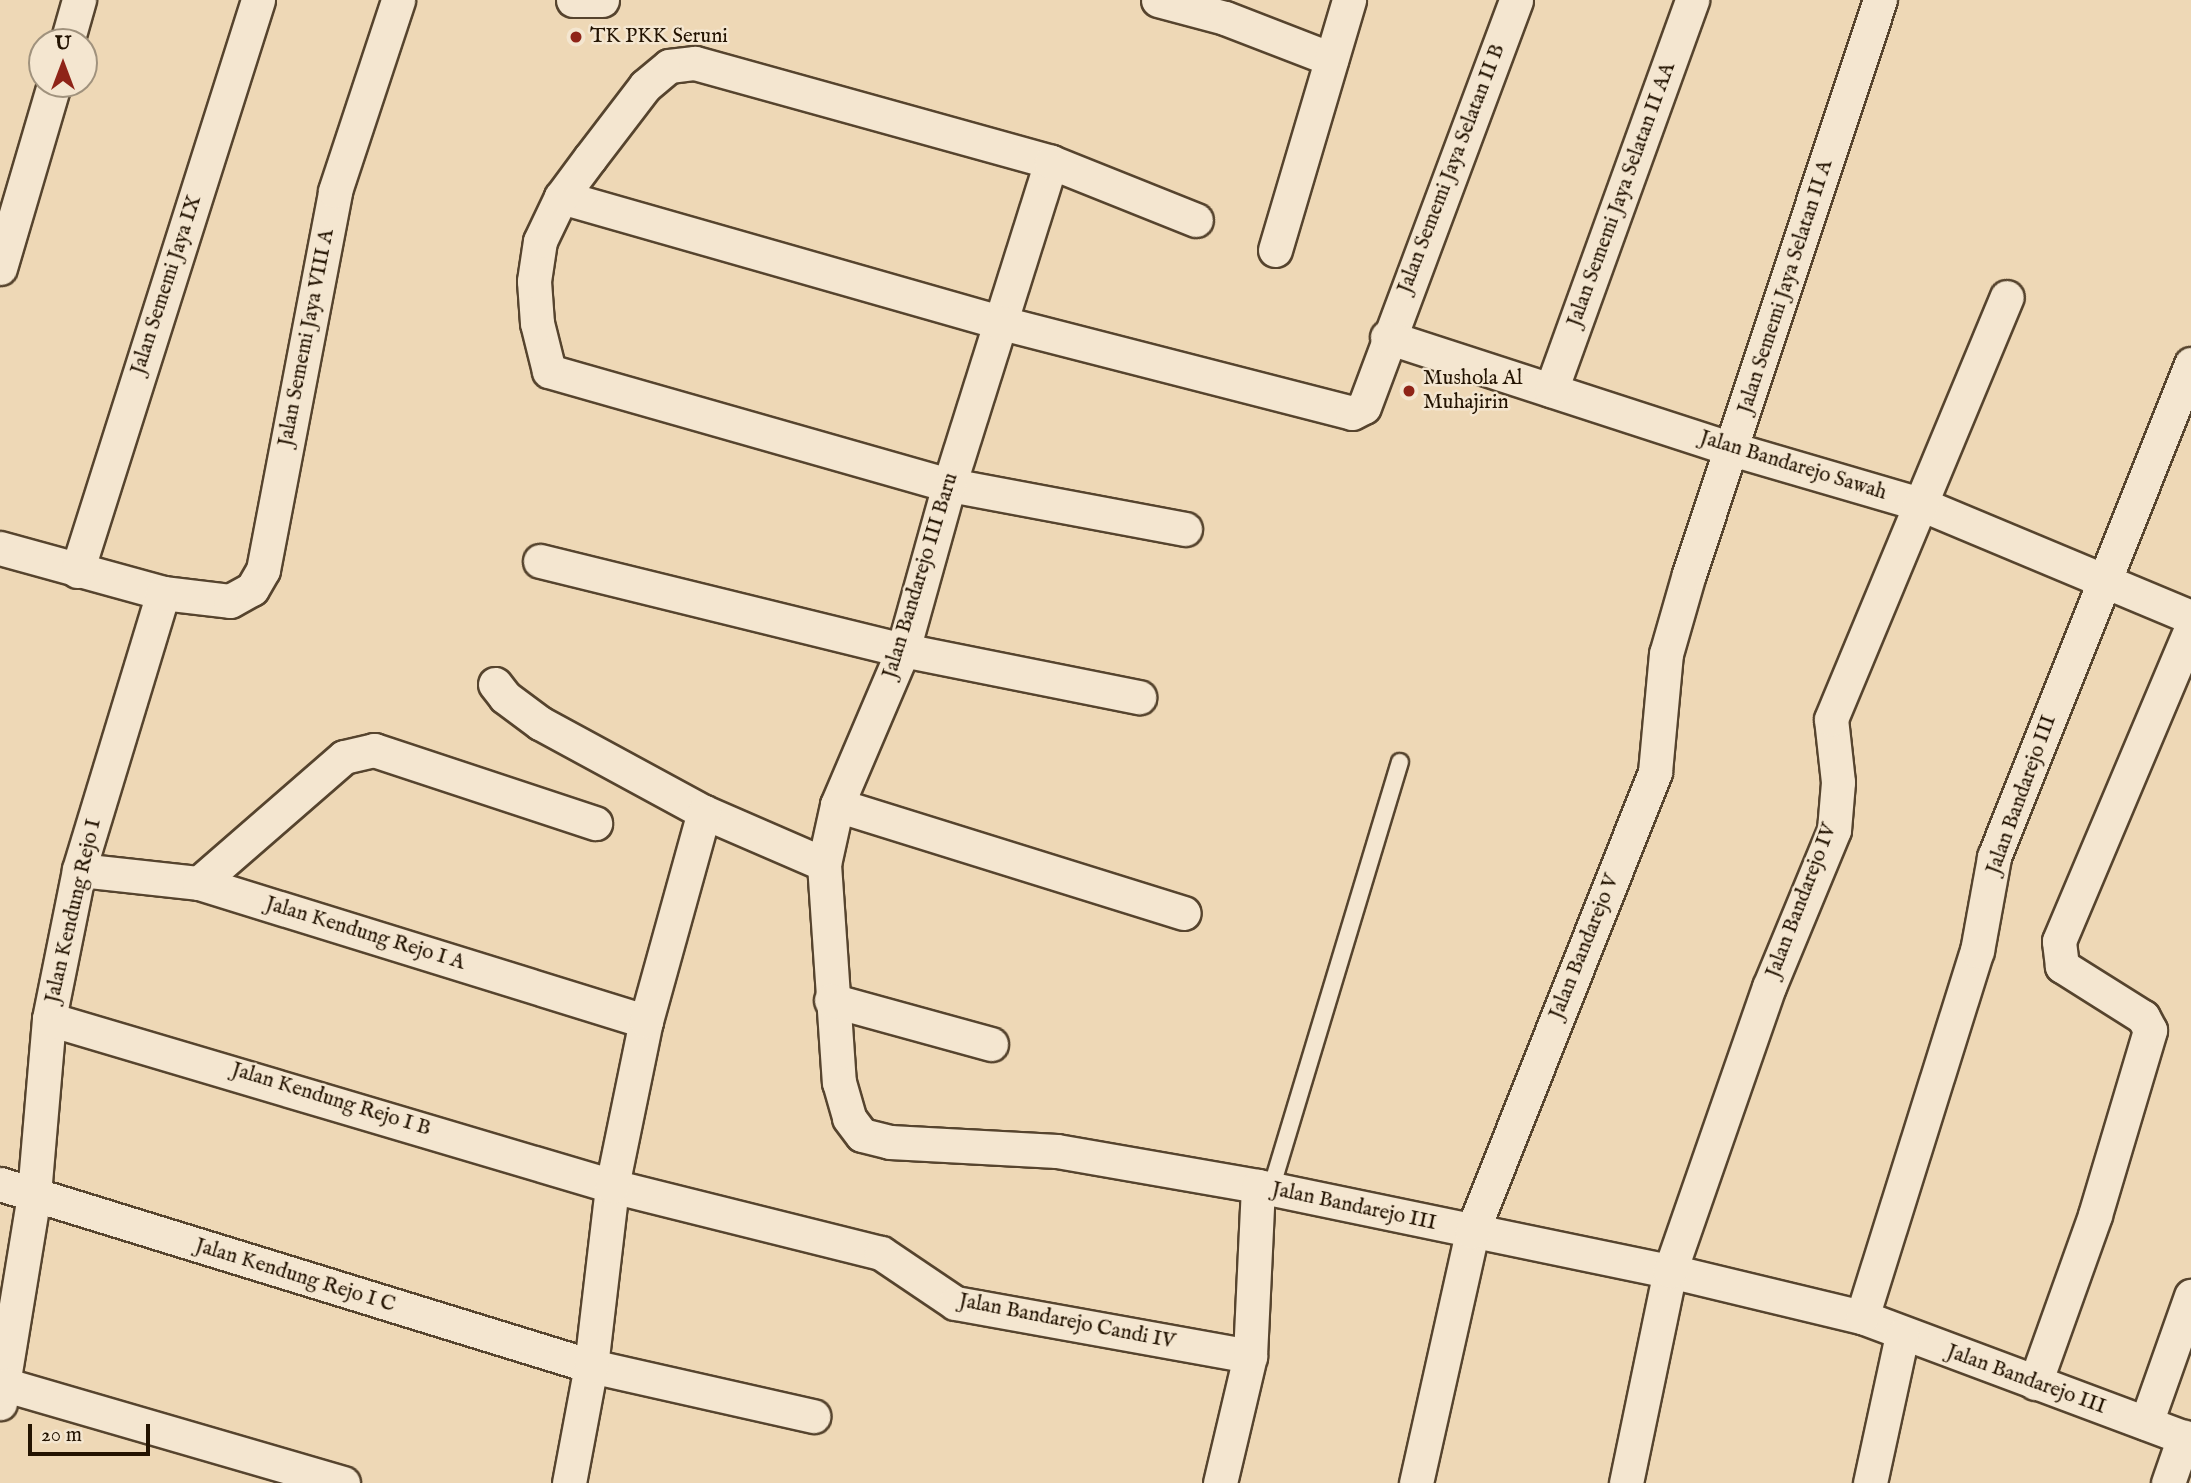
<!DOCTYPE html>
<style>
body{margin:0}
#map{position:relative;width:2191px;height:1483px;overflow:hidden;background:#eed8b6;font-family:"IM FELL English",serif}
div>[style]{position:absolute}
.roads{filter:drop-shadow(2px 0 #56442e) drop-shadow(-2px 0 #56442e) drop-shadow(0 2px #56442e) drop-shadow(0 -2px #56442e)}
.service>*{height:16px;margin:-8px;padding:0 8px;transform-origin:8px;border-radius:8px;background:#f4e6d0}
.minor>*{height:33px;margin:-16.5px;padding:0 16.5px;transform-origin:16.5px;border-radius:16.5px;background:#f4e6d0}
.dots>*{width:19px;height:19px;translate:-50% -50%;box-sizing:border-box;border:4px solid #f4e6d0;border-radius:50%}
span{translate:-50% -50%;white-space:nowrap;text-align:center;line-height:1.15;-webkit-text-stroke:5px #f4e6d0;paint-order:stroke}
.poi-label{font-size:21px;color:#231301}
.left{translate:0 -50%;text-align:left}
.street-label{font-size:21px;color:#231301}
.north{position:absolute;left:28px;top:28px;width:70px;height:70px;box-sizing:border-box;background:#f4e6d0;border:2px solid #a0927d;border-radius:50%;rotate:0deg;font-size:19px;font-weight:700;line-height:28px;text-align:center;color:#231301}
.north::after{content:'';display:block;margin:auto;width:24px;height:32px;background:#8f2418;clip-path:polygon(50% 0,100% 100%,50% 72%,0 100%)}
.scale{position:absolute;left:28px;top:1424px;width:122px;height:32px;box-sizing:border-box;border:4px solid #231301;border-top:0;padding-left:9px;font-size:21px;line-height:24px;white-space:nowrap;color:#231301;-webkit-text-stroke:5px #f4e6d0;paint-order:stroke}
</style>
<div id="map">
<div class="roads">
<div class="service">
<div style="left:1271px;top:1189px;width:446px;rotate:-73.2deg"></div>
</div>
<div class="minor">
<div style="left:573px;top:0;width:29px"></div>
<div style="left:1158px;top:0;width:69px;rotate:15deg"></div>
<div style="left:1225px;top:18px;width:114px;rotate:21.1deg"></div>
<div style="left:67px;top:42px;width:44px;rotate:-74.1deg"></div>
<div style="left:1051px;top:162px;width:339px;rotate:107.5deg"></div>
<div style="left:949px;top:485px;width:171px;rotate:105.6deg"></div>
<div style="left:903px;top:650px;width:168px;rotate:113.1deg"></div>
<div style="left:837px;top:805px;width:60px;rotate:102.4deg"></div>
<div style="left:824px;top:864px;width:219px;rotate:86.1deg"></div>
<div style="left:839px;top:1082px;width:37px;rotate:74deg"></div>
<div style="left:849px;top:1118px;width:21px;rotate:53deg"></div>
<div style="left:862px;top:1135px;width:29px;rotate:14deg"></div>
<div style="left:890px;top:1142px;width:167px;rotate:3.1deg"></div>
<div style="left:1057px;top:1151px;width:204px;rotate:9.9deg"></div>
<div style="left:1258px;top:1186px;width:421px;rotate:11.7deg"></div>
<div style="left:1670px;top:1271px;width:197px;rotate:13.5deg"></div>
<div style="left:1862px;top:1317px;width:351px;rotate:20.5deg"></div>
<div style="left:561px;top:197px;width:459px;rotate:15.9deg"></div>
<div style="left:1002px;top:323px;width:361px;rotate:14.4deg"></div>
<div style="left:1352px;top:413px;width:13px;rotate:-27deg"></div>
<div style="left:1364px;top:407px;width:434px;rotate:-69.5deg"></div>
<div style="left:1275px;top:250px;width:261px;rotate:-73.5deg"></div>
<div style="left:0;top:268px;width:192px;rotate:-73.6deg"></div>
<div style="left:1387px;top:337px;width:363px;rotate:18deg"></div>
<div style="left:1732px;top:449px;width:199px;rotate:16.3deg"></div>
<div style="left:1923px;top:505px;width:290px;rotate:22.7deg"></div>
<div style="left:1551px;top:390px;width:415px;rotate:-70.1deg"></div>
<div style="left:1185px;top:529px;width:240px;rotate:-169.4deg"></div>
<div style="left:949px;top:485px;width:416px;rotate:-164.1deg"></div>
<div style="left:549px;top:371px;width:49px;rotate:-104deg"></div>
<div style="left:537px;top:323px;width:42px;rotate:-94.1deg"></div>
<div style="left:534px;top:281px;width:40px;rotate:-81.5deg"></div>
<div style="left:540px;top:241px;width:49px;rotate:-64.5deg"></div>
<div style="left:561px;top:197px;width:49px;rotate:-53.4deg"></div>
<div style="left:590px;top:158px;width:91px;rotate:-52.6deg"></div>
<div style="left:645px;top:86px;width:31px;rotate:-40deg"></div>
<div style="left:669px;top:66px;width:26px;rotate:-7deg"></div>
<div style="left:695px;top:63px;width:370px;rotate:15.5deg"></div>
<div style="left:1051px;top:162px;width:156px;rotate:21.8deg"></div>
<div style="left:0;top:548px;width:169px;rotate:15.4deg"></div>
<div style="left:163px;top:593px;width:289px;rotate:106.9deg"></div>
<div style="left:79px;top:870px;width:152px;rotate:101.4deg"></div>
<div style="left:49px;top:1019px;width:177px;rotate:94.9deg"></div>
<div style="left:34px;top:1195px;width:211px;rotate:99.3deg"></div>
<div style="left:540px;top:561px;width:374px;rotate:13.8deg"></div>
<div style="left:903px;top:650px;width:241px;rotate:11.3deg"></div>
<div style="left:77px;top:571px;width:599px;rotate:-72.41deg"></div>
<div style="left:163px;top:593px;width:67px;rotate:6.8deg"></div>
<div style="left:230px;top:601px;width:25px;rotate:-29deg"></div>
<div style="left:252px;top:589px;width:22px;rotate:-60deg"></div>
<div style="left:263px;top:570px;width:386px;rotate:-79.2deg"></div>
<div style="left:335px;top:191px;width:201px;rotate:-71.7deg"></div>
<div style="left:495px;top:684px;width:16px;rotate:52deg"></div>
<div style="left:505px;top:697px;width:44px;rotate:36.6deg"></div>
<div style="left:540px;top:723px;width:187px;rotate:28.5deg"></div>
<div style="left:704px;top:812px;width:131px;rotate:23.4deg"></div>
<div style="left:837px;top:805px;width:363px;rotate:17.3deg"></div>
<div style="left:79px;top:870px;width:121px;rotate:6.2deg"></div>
<div style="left:199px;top:883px;width:468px;rotate:17.2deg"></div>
<div style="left:199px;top:883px;width:192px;rotate:-41deg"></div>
<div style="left:344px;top:757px;width:31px;rotate:-13deg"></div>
<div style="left:374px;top:750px;width:233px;rotate:18.3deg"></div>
<div style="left:831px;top:1000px;width:166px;rotate:15.4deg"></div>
<div style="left:49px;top:1019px;width:587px;rotate:16.52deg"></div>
<div style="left:612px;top:1186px;width:277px;rotate:14deg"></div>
<div style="left:881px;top:1253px;width:89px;rotate:34deg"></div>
<div style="left:955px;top:1303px;width:300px;rotate:10.2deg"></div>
<div style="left:0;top:1184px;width:618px;rotate:17.12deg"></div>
<div style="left:591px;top:1366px;width:228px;rotate:12.7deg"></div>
<div style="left:1862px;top:1317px;width:384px;rotate:-72.6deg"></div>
<div style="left:1977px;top:951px;width:96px;rotate:-79.7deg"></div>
<div style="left:1994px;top:857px;width:531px;rotate:-68.22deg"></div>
<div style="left:2035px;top:1383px;width:178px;rotate:-70.3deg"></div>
<div style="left:2095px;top:1215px;width:193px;rotate:-73.4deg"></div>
<div style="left:2150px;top:1030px;width:15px;rotate:-118deg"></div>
<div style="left:2143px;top:1017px;width:96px;rotate:-147.8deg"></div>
<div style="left:2062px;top:966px;width:25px;rotate:-97deg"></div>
<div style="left:2059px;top:941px;width:340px;rotate:-67.1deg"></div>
<div style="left:6px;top:1385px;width:351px;rotate:16.2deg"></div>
<div style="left:2146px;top:1423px;width:135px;rotate:-70.5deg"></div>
<div style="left:569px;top:1483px;width:119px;rotate:-79.4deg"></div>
<div style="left:591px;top:1366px;width:181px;rotate:-83.3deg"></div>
<div style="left:612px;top:1186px;width:168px;rotate:-78.4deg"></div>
<div style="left:646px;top:1021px;width:217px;rotate:-74.5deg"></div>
<div style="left:1220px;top:1483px;width:130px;rotate:-76.7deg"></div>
<div style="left:1250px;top:1356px;width:170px;rotate:-87.3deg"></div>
<div style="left:1416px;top:1483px;width:257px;rotate:-77.4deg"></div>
<div style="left:1472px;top:1232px;width:495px;rotate:-68.3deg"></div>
<div style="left:1655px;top:772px;width:119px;rotate:-84.7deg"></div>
<div style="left:1666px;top:654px;width:83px;rotate:-74deg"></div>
<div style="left:1689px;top:574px;width:605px;rotate:-71.6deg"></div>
<div style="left:1626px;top:1483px;width:217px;rotate:-78.3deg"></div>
<div style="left:1670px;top:1271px;width:301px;rotate:-70.8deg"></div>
<div style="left:1769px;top:987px;width:170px;rotate:-67.5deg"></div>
<div style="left:1834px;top:830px;width:48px;rotate:-85.2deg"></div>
<div style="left:1838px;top:782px;width:63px;rotate:-96.3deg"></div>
<div style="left:1831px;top:719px;width:457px;rotate:-67.4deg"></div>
<div style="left:1870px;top:1483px;width:151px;rotate:-77.8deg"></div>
<div style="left:2168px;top:1483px;width:49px;rotate:-70.8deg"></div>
</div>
</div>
<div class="dots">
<div style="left:576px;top:37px;background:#8f2418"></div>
<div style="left:1409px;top:391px;background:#8f2418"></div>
</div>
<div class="poi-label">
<span class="left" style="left:590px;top:37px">TK PKK Seruni</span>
<span class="left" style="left:1423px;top:391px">Mushola Al<br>Muhajirin</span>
</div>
<div class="street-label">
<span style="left:1452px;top:169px;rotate:-69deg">Jalan Sememi Jaya Selatan II B</span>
<span style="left:1622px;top:195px;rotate:-70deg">Jalan Sememi Jaya Selatan II AA</span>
<span style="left:167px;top:285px;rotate:-72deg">Jalan Sememi Jaya IX</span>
<span style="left:1786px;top:287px;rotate:-72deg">Jalan Sememi Jaya Selatan II A</span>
<span style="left:307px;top:338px;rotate:-79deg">Jalan Sememi Jaya VIII A</span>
<span style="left:1793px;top:466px;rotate:17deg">Jalan Bandarejo Sawah</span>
<span style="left:921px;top:576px;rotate:-73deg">Jalan Bandarejo III Baru</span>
<span style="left:2022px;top:795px;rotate:-70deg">Jalan Bandarejo III</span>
<span style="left:1802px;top:901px;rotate:-69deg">Jalan Bandarejo IV</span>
<span style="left:74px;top:911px;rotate:-77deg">Jalan Kendung Rejo I</span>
<span style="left:365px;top:934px;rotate:17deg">Jalan Kendung Rejo I A</span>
<span style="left:1585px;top:947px;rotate:-68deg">Jalan Bandarejo V</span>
<span style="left:331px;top:1100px;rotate:17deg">Jalan Kendung Rejo I B</span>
<span style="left:1354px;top:1207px;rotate:12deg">Jalan Bandarejo III</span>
<span style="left:295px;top:1276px;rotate:17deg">Jalan Kendung Rejo I C</span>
<span style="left:1067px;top:1322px;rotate:11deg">Jalan Bandarejo Candi IV</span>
<span style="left:2026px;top:1380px;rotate:20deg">Jalan Bandarejo III</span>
</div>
<div class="north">U</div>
<div class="scale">20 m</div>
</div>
